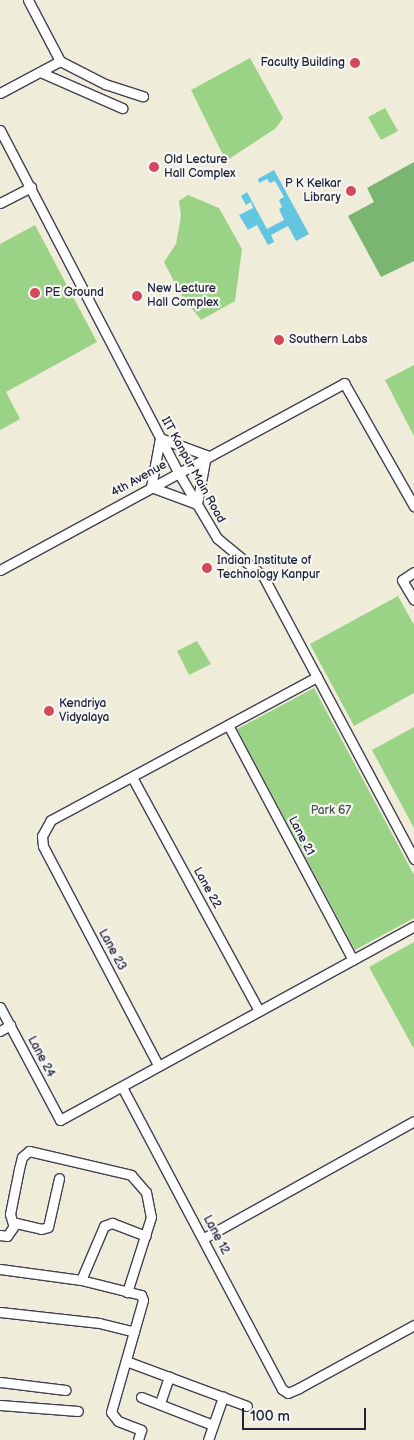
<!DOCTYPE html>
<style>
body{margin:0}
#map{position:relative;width:414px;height:1440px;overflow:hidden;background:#f0ecda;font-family:"Balsamiq Sans",sans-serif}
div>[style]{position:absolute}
.green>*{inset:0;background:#9ad385}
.forest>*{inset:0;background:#7bb572}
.water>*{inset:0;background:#63c6e1}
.roads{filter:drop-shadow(1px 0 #414053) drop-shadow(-1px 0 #414053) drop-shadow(0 1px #414053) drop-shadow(0 -1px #414053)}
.minor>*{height:9px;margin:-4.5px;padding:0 4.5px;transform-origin:4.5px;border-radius:4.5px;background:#fff}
.dots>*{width:14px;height:14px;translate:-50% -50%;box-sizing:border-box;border:2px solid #f6f6f2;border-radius:50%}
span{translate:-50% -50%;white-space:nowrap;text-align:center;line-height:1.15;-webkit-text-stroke:4.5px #f6f6f2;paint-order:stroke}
.poi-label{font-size:12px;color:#22223b}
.right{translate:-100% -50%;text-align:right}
.left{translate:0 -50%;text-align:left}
.street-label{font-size:12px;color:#22223b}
.park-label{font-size:12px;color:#465751}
.scale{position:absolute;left:242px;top:1408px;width:124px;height:22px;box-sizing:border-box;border:2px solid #22223b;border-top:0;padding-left:6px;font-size:15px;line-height:18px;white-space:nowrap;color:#22223b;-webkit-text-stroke:4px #f6f6f2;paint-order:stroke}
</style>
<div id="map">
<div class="green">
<div style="clip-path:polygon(250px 58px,283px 118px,276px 128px,226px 161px,191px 90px)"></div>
<div style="clip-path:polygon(385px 108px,398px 131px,381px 140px,368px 117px)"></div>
<div style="clip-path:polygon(188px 195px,219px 208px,242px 249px,235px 301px,201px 320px,180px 293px,164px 262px,176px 244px,181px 216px,179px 201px)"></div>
<div style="clip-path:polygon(35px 225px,97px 342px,6px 392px,20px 419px,0 430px,0 244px)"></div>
<div style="clip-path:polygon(414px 365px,414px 436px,385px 380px)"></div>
<div style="clip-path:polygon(398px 596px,414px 625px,414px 693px,354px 726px,310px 644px)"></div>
<div style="clip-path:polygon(197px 641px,211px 664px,189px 675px,177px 651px)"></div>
<div style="clip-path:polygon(314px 688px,414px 875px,414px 918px,355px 950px,237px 729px)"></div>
<div style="clip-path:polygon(414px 727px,414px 828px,372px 750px)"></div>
<div style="clip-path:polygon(414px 942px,414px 1049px,369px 967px)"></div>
</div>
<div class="forest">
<div style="clip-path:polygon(414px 162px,414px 261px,381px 277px,348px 216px,374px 202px,367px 188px)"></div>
</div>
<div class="water">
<div style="clip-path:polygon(274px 170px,309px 234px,296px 241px,288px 226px,271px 235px,274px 242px,268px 245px,257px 225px,248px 230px,239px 215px,253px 208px,251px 202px,246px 205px,241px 196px,247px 192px,267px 229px,284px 220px,279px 209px,282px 207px,279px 200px,284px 197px,275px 181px,270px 183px,267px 179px,259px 183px,258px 179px)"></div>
</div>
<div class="roads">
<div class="minor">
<div style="left:28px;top:0;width:69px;rotate:62.3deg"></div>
<div style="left:60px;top:61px;width:51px;rotate:27.1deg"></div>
<div style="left:105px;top:84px;width:40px;rotate:18deg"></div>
<div style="left:40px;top:72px;width:90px;rotate:23.7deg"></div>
<div style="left:0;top:93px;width:68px;rotate:-28.1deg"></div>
<div style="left:0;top:130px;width:386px;rotate:62.5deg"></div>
<div style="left:178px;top:472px;width:77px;rotate:59.4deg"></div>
<div style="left:217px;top:538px;width:60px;rotate:39.6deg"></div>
<div style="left:263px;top:576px;width:321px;rotate:61.9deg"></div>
<div style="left:0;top:203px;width:35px;rotate:-27deg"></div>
<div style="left:160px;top:438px;width:50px;rotate:100.4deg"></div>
<div style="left:151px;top:487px;width:49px;rotate:20.3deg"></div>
<div style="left:160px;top:438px;width:49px;rotate:20.3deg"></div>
<div style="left:197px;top:504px;width:50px;rotate:-79.6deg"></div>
<div style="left:0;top:570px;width:392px;rotate:-28.5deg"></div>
<div style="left:344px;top:383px;width:142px;rotate:60.4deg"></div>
<div style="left:414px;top:572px;width:14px;rotate:146deg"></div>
<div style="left:402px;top:580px;width:23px;rotate:59deg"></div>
<div style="left:228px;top:725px;width:266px;rotate:62deg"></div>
<div style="left:132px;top:777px;width:266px;rotate:61.5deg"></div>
<div style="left:0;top:1007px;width:128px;rotate:62deg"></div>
<div style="left:60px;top:1120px;width:404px;rotate:-28.7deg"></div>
<div style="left:0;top:1031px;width:12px;rotate:-31deg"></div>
<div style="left:158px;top:1065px;width:247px;rotate:-117.7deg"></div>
<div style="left:43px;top:846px;width:10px;rotate:-96deg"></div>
<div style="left:42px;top:836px;width:18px;rotate:-61deg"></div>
<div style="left:51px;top:820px;width:302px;rotate:-28.3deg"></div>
<div style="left:122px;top:1087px;width:342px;rotate:62.1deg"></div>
<div style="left:282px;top:1389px;width:7px;rotate:34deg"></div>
<div style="left:288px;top:1393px;width:12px;rotate:-24deg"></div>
<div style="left:299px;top:1388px;width:131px;rotate:-28.7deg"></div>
<div style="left:13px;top:1224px;width:10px;rotate:-107deg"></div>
<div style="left:10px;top:1214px;width:46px;rotate:-78.7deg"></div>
<div style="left:19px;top:1169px;width:12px;rotate:-76deg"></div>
<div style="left:22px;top:1157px;width:9px;rotate:-41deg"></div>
<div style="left:29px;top:1151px;width:105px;rotate:13.2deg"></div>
<div style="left:131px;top:1175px;width:23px;rotate:49deg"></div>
<div style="left:146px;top:1192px;width:25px;rotate:79deg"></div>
<div style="left:151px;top:1217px;width:79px;rotate:107.7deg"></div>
<div style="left:0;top:1235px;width:7px;rotate:8deg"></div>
<div style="left:7px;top:1236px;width:16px;rotate:-55deg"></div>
<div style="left:16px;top:1223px;width:26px;rotate:13deg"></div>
<div style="left:41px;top:1229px;width:7px;rotate:-16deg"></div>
<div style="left:48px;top:1227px;width:50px;rotate:-77.3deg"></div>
<div style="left:204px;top:1238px;width:240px;rotate:-29.1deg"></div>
<div style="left:0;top:1269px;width:82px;rotate:7.7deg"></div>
<div style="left:81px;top:1280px;width:62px;rotate:14deg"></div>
<div style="left:141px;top:1295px;width:5px;rotate:68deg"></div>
<div style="left:143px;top:1300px;width:116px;rotate:105.9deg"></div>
<div style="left:111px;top:1412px;width:11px;rotate:52deg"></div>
<div style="left:118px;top:1421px;width:25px;rotate:21deg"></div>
<div style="left:141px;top:1430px;width:10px;rotate:107deg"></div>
<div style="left:81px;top:1280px;width:59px;rotate:-66.9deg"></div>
<div style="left:104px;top:1226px;width:9px;rotate:-21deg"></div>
<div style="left:112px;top:1223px;width:36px;rotate:21deg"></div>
<div style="left:0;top:1312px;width:100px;rotate:6.3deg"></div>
<div style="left:99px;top:1323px;width:36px;rotate:14deg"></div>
<div style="left:126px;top:1361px;width:129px;rotate:20.4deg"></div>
<div style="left:0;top:1382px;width:66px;rotate:6.9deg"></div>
<div style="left:141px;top:1397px;width:77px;rotate:21.3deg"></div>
<div style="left:160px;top:1403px;width:28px;rotate:-71deg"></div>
<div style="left:0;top:1405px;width:78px;rotate:4.4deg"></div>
<div style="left:208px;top:1440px;width:46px;rotate:-70.8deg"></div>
</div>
</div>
<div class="dots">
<div style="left:355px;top:63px;background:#d1495b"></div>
<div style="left:154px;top:167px;background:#d1495b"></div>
<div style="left:351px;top:191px;background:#d1495b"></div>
<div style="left:35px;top:293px;background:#d1495b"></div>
<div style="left:137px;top:296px;background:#d1495b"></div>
<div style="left:279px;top:340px;background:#d1495b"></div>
<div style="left:207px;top:568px;background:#d1495b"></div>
<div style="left:49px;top:711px;background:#d1495b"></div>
</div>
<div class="poi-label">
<span class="right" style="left:345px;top:63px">Faculty Building</span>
<span class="left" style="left:164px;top:167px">Old Lecture<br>Hall Complex</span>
<span class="right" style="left:341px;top:191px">P K Kelkar<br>Library</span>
<span class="left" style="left:147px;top:296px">New Lecture<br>Hall Complex</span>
<span class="left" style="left:45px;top:293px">PE Ground</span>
<span class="left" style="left:289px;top:340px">Southern Labs</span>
<span class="left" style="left:217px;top:568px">Indian Institute of<br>Technology Kanpur</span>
<span class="left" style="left:59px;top:711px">Kendriya<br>Vidyalaya</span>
</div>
<div class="street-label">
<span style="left:193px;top:470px;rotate:61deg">IIT Kanpur Main Road</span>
<span style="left:139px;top:479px;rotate:-29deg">4th Avenue</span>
<span style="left:301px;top:836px;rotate:62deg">Lane 21</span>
<span style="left:207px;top:888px;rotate:61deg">Lane 22</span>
<span style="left:112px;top:950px;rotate:62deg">Lane 23</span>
<span style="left:41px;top:1057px;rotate:62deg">Lane 24</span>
<span style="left:216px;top:1235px;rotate:62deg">Lane 12</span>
</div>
<div class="park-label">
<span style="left:331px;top:811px">Park 67</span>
</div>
<div class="scale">100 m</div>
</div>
